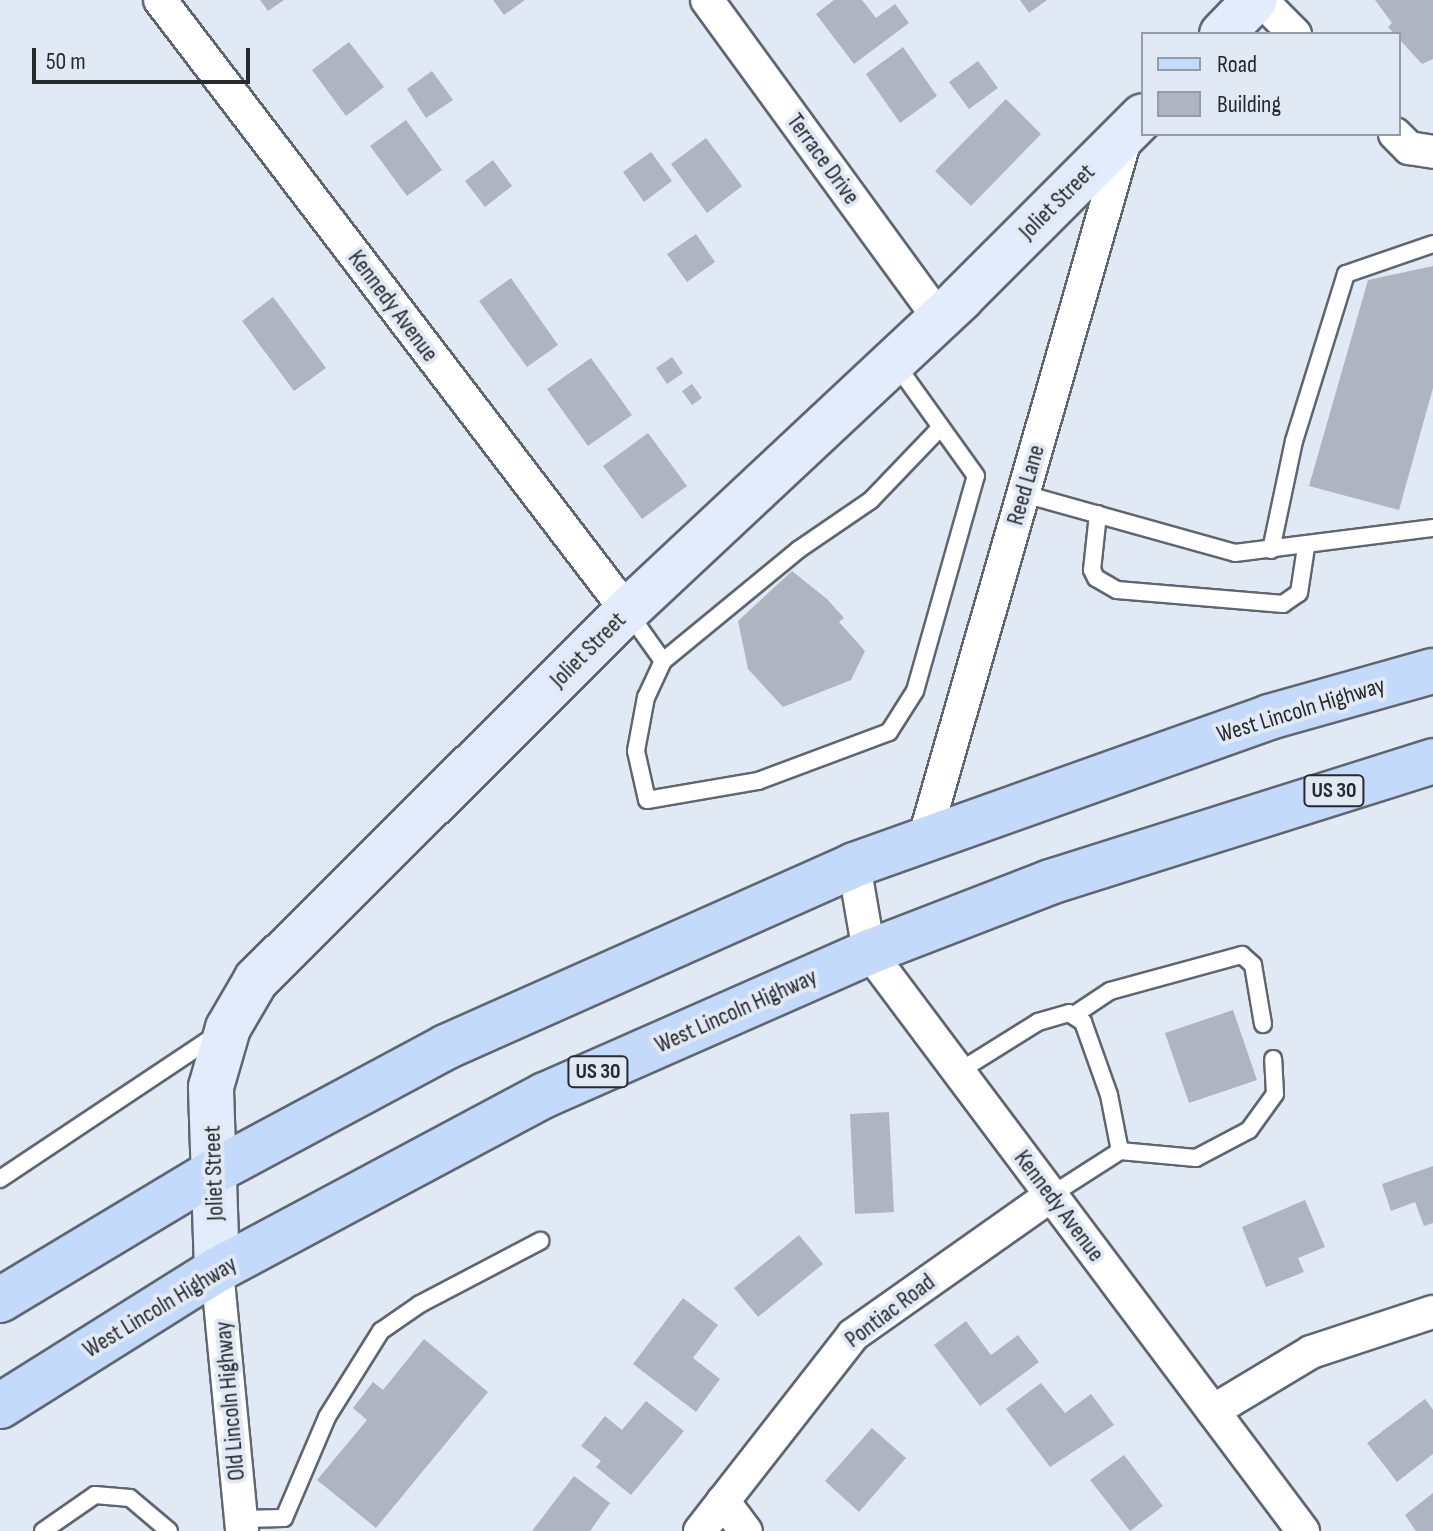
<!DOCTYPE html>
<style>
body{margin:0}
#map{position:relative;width:1433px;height:1531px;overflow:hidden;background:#e1e9f5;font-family:"Sofia Sans Condensed",sans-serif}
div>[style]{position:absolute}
.building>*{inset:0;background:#aeb5c1}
.roads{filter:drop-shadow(2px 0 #5f6670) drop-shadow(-2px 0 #5f6670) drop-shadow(0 2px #5f6670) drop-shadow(0 -2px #5f6670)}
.lane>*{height:16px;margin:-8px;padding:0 8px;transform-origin:8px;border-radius:8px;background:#fff}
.street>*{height:32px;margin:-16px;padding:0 16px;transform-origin:16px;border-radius:16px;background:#fff}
.secondary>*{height:44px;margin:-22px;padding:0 22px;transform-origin:22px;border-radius:22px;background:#e2ecfd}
.primary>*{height:44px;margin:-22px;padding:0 22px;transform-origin:22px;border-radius:22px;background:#c4dafa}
span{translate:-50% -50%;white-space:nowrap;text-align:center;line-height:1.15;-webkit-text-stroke:8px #e1e9f5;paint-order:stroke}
.shield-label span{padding:2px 6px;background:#e1e9f5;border:2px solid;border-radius:6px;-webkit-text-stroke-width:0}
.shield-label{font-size:22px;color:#26292d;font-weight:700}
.street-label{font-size:24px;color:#26292d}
.legend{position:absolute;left:1141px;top:32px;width:260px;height:104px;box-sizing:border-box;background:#e1e9f5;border:2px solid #969ca5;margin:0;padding:10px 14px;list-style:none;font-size:24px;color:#26292d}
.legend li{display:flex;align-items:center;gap:16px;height:40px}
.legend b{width:40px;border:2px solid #969ca5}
.scale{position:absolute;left:32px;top:48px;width:218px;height:36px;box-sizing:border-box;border:4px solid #26292d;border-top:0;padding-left:10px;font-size:24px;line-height:28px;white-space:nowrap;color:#26292d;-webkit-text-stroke:6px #e1e9f5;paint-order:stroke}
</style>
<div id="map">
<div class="building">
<div style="clip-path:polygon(260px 0,284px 0,268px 11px)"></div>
<div style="clip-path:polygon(493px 0,525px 0,504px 15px)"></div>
<div style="clip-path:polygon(834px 0,862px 0,876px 18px,895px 4px,909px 23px,854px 64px,816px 14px)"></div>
<div style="clip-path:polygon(1020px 0,1047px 0,1029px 13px)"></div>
<div style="clip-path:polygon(1375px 0,1433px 0,1433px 59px,1422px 64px,1388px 27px,1392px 23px)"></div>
<div style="clip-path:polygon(349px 42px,384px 87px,346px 116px,312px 70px)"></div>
<div style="clip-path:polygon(903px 47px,937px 96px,900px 123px,866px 74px)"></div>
<div style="clip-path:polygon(978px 61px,998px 88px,969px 109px,949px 82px)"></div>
<div style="clip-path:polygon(432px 71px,453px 100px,426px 118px,407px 89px)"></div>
<div style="clip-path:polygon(1006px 99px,1041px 134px,971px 206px,935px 171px)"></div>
<div style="clip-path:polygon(406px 120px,442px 170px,407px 196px,370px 146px)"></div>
<div style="clip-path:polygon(706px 138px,742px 186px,707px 213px,671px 164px)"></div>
<div style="clip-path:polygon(651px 152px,672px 181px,644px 202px,623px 172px)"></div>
<div style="clip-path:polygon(493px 160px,512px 186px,485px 207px,465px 181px)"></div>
<div style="clip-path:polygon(696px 234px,715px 262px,687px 282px,667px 254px)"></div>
<div style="clip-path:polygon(1433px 266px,1433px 388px,1399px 510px,1309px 486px,1368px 280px)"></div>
<div style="clip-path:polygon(511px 278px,558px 345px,527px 367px,479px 301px)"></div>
<div style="clip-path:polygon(273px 297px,326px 368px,294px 391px,242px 321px)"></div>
<div style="clip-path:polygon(672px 357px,683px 373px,667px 384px,656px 368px)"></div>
<div style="clip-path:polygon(591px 358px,632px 415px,588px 446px,547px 389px)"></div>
<div style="clip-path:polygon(692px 384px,702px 398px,692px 405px,682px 391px)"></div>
<div style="clip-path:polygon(648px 433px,687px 486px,642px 519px,603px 466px)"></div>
<div style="clip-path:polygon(792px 571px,827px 599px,844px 618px,839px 622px,865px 651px,851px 680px,783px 707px,748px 669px,738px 621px)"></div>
<div style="clip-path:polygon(1233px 1010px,1257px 1080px,1189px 1103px,1165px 1033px)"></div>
<div style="clip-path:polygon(889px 1112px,894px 1212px,855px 1214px,850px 1114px)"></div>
<div style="clip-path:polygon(1433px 1166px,1433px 1223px,1424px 1226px,1415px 1202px,1391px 1211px,1382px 1184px)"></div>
<div style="clip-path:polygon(1305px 1200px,1325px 1247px,1298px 1258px,1304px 1272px,1266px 1287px,1242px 1227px)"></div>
<div style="clip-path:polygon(799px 1235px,823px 1264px,758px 1317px,734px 1288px)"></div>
<div style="clip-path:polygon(683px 1298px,718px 1325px,693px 1358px,720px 1379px,696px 1412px,633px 1364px)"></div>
<div style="clip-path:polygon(966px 1321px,991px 1355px,1018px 1335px,1039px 1362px,980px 1406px,934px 1345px)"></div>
<div style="clip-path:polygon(424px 1339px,488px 1392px,376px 1528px,317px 1480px,367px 1420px,353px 1408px,373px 1382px,383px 1390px)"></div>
<div style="clip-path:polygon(1041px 1383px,1065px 1413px,1091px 1394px,1114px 1425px,1050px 1467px,1006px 1409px)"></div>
<div style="clip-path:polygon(1425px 1399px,1433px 1410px,1433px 1454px,1397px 1482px,1367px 1443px)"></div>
<div style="clip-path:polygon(646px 1401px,684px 1431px,631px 1495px,596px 1467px,601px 1461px,581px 1446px,605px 1416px,622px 1430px)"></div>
<div style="clip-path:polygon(872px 1428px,906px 1458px,859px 1512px,825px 1481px)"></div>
<div style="clip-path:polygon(1124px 1455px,1163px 1506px,1130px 1531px,1090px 1480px)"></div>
<div style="clip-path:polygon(574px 1476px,610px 1503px,590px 1531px,532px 1531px)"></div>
<div style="clip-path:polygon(1433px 1493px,1433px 1531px,1416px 1531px,1405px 1515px)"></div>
</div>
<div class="roads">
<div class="lane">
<div style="left:1024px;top:494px;width:219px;rotate:15.6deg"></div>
<div style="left:1235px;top:553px;width:200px;rotate:-7.2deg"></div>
<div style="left:1098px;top:514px;width:56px;rotate:96.1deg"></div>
<div style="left:1092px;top:570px;width:9px;rotate:63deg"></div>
<div style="left:1096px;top:578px;width:24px;rotate:30deg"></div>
<div style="left:1117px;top:590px;width:167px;rotate:4.8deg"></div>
<div style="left:1283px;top:604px;width:19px;rotate:-35deg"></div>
<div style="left:1299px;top:593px;width:47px;rotate:-81.3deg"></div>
<div style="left:1271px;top:550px;width:111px;rotate:-78.1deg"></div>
<div style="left:1294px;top:441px;width:175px;rotate:-72.7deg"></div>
<div style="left:1346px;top:274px;width:92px;rotate:-19deg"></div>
<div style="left:628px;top:612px;width:60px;rotate:54.5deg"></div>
<div style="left:663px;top:661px;width:40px;rotate:115deg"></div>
<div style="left:646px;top:697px;width:55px;rotate:100.5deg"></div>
<div style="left:636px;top:751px;width:50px;rotate:77.3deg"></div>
<div style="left:647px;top:800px;width:113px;rotate:-9.7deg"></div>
<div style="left:758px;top:781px;width:140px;rotate:-20.5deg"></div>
<div style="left:889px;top:732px;width:49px;rotate:-57.6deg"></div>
<div style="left:915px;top:691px;width:223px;rotate:-74.2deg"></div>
<div style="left:976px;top:476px;width:139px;rotate:-125.6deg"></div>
<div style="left:663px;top:661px;width:175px;rotate:-39.4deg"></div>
<div style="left:798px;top:550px;width:88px;rotate:-34.4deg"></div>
<div style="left:871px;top:500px;width:100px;rotate:-46.2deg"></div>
<div style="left:1074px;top:1015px;width:43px;rotate:-33.7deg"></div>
<div style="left:1110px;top:991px;width:137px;rotate:-15.3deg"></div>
<div style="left:1242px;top:955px;width:15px;rotate:42deg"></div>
<div style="left:1253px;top:965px;width:60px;rotate:80.4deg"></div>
<div style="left:958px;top:1072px;width:94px;rotate:-32deg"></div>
<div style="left:1038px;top:1022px;width:32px;rotate:-16deg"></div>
<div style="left:1069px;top:1013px;width:17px;rotate:33deg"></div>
<div style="left:1083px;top:1022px;width:77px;rotate:70.4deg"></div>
<div style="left:1109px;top:1095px;width:57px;rotate:78.9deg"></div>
<div style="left:1120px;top:1151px;width:83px;rotate:147.3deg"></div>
<div style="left:1120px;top:1151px;width:76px;rotate:5.3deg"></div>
<div style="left:1196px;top:1158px;width:60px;rotate:-27.8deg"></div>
<div style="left:1249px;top:1130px;width:44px;rotate:-54.2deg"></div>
<div style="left:1275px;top:1094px;width:35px;rotate:-93deg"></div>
<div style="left:0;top:1179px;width:260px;rotate:-33.7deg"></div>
<div style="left:241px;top:1519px;width:43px;rotate:-1.3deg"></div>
<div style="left:284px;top:1518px;width:110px;rotate:-66.9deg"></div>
<div style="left:327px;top:1417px;width:102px;rotate:-57.9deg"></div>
<div style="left:381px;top:1331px;width:47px;rotate:-34.7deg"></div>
<div style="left:420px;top:1304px;width:136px;rotate:-27.7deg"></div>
<div style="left:43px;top:1531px;width:63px;rotate:-34.7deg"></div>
<div style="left:95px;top:1495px;width:35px;rotate:5deg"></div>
<div style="left:130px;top:1498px;width:51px;rotate:40.2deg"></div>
</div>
<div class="street">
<div style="left:160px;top:0;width:769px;rotate:52.61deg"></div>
<div style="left:707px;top:0;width:394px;rotate:53.9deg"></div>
<div style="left:1261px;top:0;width:48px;rotate:45deg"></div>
<div style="left:1395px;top:134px;width:20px;rotate:45deg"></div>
<div style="left:1409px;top:148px;width:24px;rotate:9deg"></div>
<div style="left:925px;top:836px;width:728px;rotate:-73.98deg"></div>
<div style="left:854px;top:865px;width:88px;rotate:80.2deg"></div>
<div style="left:869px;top:952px;width:724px;rotate:53.15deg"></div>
<div style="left:217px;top:1270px;width:262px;rotate:84.5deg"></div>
<div style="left:1213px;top:1411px;width:114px;rotate:-31deg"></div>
<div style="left:1311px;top:1352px;width:128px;rotate:-18.2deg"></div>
<div style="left:723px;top:1501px;width:38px;rotate:53deg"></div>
<div style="left:700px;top:1531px;width:249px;rotate:-52deg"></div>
<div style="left:853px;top:1335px;width:241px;rotate:-35.2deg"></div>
</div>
<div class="secondary">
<div style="left:1222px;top:34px;width:47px;rotate:-45.9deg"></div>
<div style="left:217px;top:1270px;width:183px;rotate:-91.9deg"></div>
<div style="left:211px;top:1087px;width:61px;rotate:-73.9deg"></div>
<div style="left:228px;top:1028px;width:56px;rotate:-59.7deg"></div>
<div style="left:256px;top:980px;width:523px;rotate:-44.85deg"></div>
<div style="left:627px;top:611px;width:458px;rotate:-43.1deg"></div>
<div style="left:961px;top:298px;width:257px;rotate:-45deg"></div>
</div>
<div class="primary">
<div style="left:0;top:1300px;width:249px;rotate:-31deg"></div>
<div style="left:213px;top:1172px;width:264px;rotate:-28.2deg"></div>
<div style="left:446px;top:1047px;width:447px;rotate:-24deg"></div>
<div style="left:854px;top:865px;width:441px;rotate:-19.6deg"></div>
<div style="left:1269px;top:717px;width:170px;rotate:-15.7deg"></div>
<div style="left:0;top:1406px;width:256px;rotate:-32.1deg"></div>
<div style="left:217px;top:1270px;width:372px;rotate:-28.1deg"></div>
<div style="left:545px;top:1095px;width:354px;rotate:-23.8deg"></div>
<div style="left:869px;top:952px;width:194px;rotate:-21.1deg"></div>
<div style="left:1050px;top:882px;width:402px;rotate:-17.5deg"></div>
</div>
</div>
<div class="shield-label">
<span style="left:1334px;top:791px">US 30</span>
<span style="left:598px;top:1072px">US 30</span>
</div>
<div class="street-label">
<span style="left:823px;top:159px;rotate:54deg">Terrace Drive</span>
<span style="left:1057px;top:202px;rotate:-45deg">Joliet Street</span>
<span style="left:393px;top:306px;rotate:53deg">Kennedy Avenue</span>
<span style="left:1026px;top:485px;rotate:-74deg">Reed Lane</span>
<span style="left:588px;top:650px;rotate:-45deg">Joliet Street</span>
<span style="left:1301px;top:710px;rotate:-17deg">West Lincoln Highway</span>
<span style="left:736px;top:1011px;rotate:-24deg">West Lincoln Highway</span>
<span style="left:214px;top:1173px;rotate:-92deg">Joliet Street</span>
<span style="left:1059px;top:1206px;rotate:53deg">Kennedy Avenue</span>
<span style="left:160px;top:1307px;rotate:-31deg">West Lincoln Highway</span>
<span style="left:890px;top:1311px;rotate:-37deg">Pontiac Road</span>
<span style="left:230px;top:1401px;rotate:-95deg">Old Lincoln Highway</span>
</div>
<ul class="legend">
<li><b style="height:10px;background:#c4dafa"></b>Road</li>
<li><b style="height:22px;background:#aeb5c1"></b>Building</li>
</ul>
<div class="scale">50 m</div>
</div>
